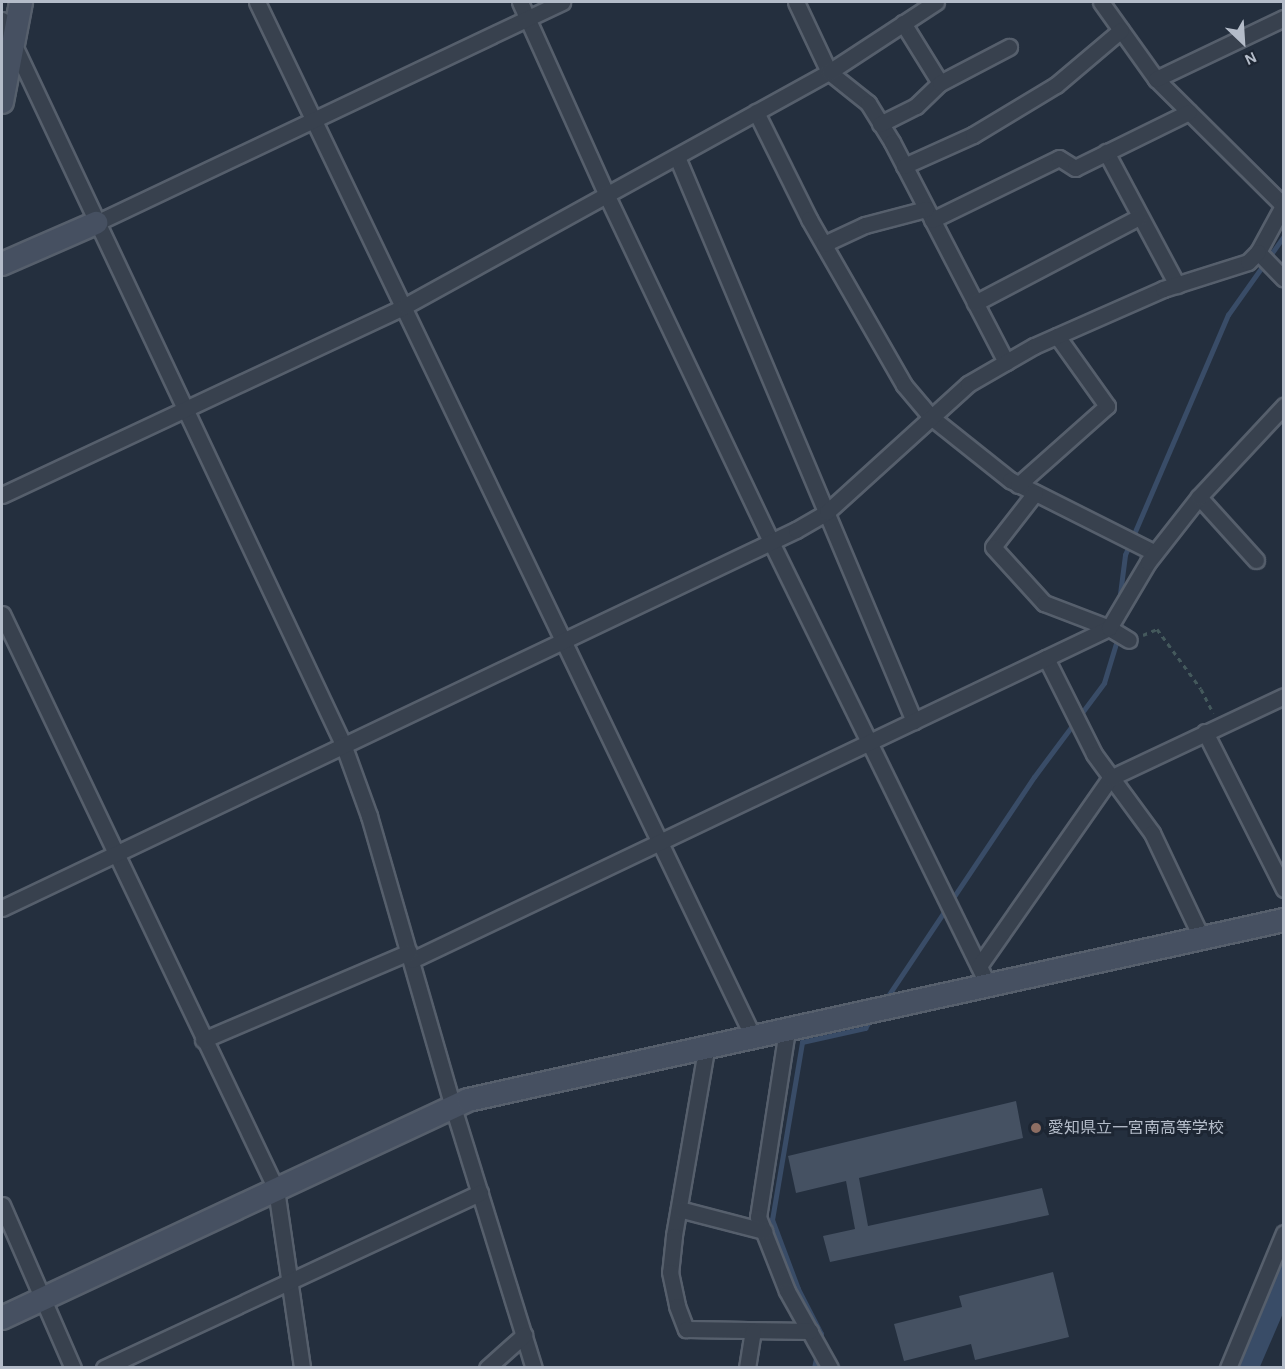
<!DOCTYPE html>
<meta charset="utf-8">
<style>
body{margin:0}
#map{position:relative;width:1285px;height:1369px;overflow:hidden;background:#242f3e;font-family:"Alegreya Sans","Noto Sans JP",sans-serif}
div>[style]{position:absolute}
.stream>*{height:4.5px;margin:-2.25px;padding:0 2.25px;transform-origin:2.25px;border-radius:2.25px;background:#394c67}
.river>*{height:27px;margin:-13.5px;padding:0 13.5px;transform-origin:13.5px;border-radius:13.5px;background:#394c67}
.building>*{inset:0;background:#455162}
.path>*{height:3px;margin-top:-1.5px;transform-origin:0;background:repeating-linear-gradient(90deg,#44595c 0 4.5px,transparent 0 9px)}
.roads{filter:drop-shadow(2px 0 #565f6c) drop-shadow(-2px 0 #565f6c) drop-shadow(0 2px #565f6c) drop-shadow(0 -2px #565f6c)}
.street>*{height:15px;margin:-7.5px;padding:0 7.5px;transform-origin:7.5px;border-radius:7.5px;background:#38414e}
.secondary>*{height:22px;margin:-11px;padding:0 11px;transform-origin:11px;border-radius:11px;background:#465061}
.dots>*{width:16px;height:16px;translate:-50% -50%;box-sizing:border-box;border:3px solid #1d2633;border-radius:50%}
span{translate:-50% -50%;white-space:nowrap;text-align:center;line-height:1.15;-webkit-text-stroke:6px #1d2633;paint-order:stroke}
.poi-label{font-size:16px;color:#b4bcc9}
.left{translate:0 -50%;text-align:left}
.frame{position:absolute;inset:0;border:3px solid #b4bcc9;pointer-events:none}
.north{position:absolute;left:1213px;top:12px;width:60px;height:60px;-webkit-text-stroke:4px #1d2633;paint-order:stroke;rotate:155deg;font-size:16px;font-weight:700;line-height:24px;text-align:center;color:#b4bcc9}
.north::after{content:'';display:block;margin:auto;width:21px;height:27px;background:#b4bcc9;clip-path:polygon(50% 0,100% 100%,50% 72%,0 100%)}
</style>
<div id="map">
<div class="stream">
<div style="left:1119px;top:602px;width:47px;rotate:-82.7deg"></div>
<div style="left:1125px;top:555px;width:261px;rotate:-66.8deg"></div>
<div style="left:1228px;top:315px;width:97px;rotate:-54.7deg"></div>
<div style="left:951px;top:901px;width:149px;rotate:-56.2deg"></div>
<div style="left:1034px;top:777px;width:117px;rotate:-53.3deg"></div>
<div style="left:1104px;top:683px;width:48px;rotate:-73.1deg"></div>
<div style="left:886px;top:999px;width:108px;rotate:-56.3deg"></div>
<div style="left:820px;top:1340px;width:6px;rotate:-81deg"></div>
<div style="left:821px;top:1334px;width:51px;rotate:-117.1deg"></div>
<div style="left:798px;top:1289px;width:74px;rotate:-110.6deg"></div>
<div style="left:772px;top:1220px;width:181px;rotate:-80.4deg"></div>
<div style="left:802px;top:1042px;width:65px;rotate:-12.5deg"></div>
<div style="left:865px;top:1028px;width:9px;rotate:-58deg"></div>
<div style="left:814px;top:1368px;width:14px;rotate:-78deg"></div>
</div>
<div class="river">
<div style="left:1244px;top:1368px;width:101px;rotate:-66.7deg"></div>
</div>
<div class="building">
<div style="clip-path:polygon(1016px 1101px,1023px 1138px,859px 1178px,868px 1226px,1042px 1188px,1049px 1215px,830px 1262px,823px 1236px,855px 1229px,846px 1181px,796px 1193px,788px 1156px)"></div>
<div style="clip-path:polygon(1053px 1272px,1069px 1337px,975px 1360px,971px 1344px,904px 1361px,894px 1324px,962px 1307px,959px 1296px)"></div>
</div>
<div class="path">
<div style="left:1143px;top:635px;width:15px;rotate:-23deg"></div>
<div style="left:1157px;top:629px;width:74px;rotate:53.7deg"></div>
<div style="left:1201px;top:689px;width:27px;rotate:63deg"></div>
</div>
<div class="roads">
<div class="street">
<div style="left:257px;top:2px;width:1150px;rotate:64.39deg"></div>
<div style="left:520px;top:2px;width:213px;rotate:65.8deg"></div>
<div style="left:607px;top:196px;width:383px;rotate:64.6deg"></div>
<div style="left:771px;top:542px;width:491px;rotate:63.9deg"></div>
<div style="left:796px;top:2px;width:77px;rotate:64.8deg"></div>
<div style="left:829px;top:72px;width:50px;rotate:38.5deg"></div>
<div style="left:868px;top:103px;width:46px;rotate:58.4deg"></div>
<div style="left:892px;top:142px;width:248px;rotate:62.6deg"></div>
<div style="left:1101px;top:2px;width:95px;rotate:54.5deg"></div>
<div style="left:1156px;top:79px;width:179px;rotate:44.8deg"></div>
<div style="left:2px;top:20px;width:800px;rotate:64.78deg"></div>
<div style="left:343px;top:744px;width:77px;rotate:70.1deg"></div>
<div style="left:369px;top:816px;width:303px;rotate:73.9deg"></div>
<div style="left:453px;top:1107px;width:273px;rotate:72.8deg"></div>
<div style="left:903px;top:23px;width:70px;rotate:58.3deg"></div>
<div style="left:1156px;top:79px;width:142px;rotate:-25.5deg"></div>
<div style="left:756px;top:112px;width:119px;rotate:63.6deg"></div>
<div style="left:809px;top:219px;width:191px;rotate:60.2deg"></div>
<div style="left:904px;top:385px;width:42px;rotate:49.8deg"></div>
<div style="left:931px;top:417px;width:101px;rotate:38.6deg"></div>
<div style="left:1010px;top:480px;width:162px;rotate:26.7deg"></div>
<div style="left:880px;top:124px;width:40px;rotate:-26.6deg"></div>
<div style="left:916px;top:106px;width:33px;rotate:-44deg"></div>
<div style="left:940px;top:83px;width:78px;rotate:-27.6deg"></div>
<div style="left:1106px;top:152px;width:151px;rotate:61.9deg"></div>
<div style="left:677px;top:157px;width:612px;rotate:67.21deg"></div>
<div style="left:904px;top:166px;width:76px;rotate:-24.2deg"></div>
<div style="left:973px;top:135px;width:97px;rotate:-31.1deg"></div>
<div style="left:1056px;top:85px;width:85px;rotate:-40.2deg"></div>
<div style="left:1284px;top:204px;width:55px;rotate:118.4deg"></div>
<div style="left:1258px;top:252px;width:37px;rotate:46deg"></div>
<div style="left:932px;top:220px;width:141px;rotate:-26deg"></div>
<div style="left:1059px;top:158px;width:19px;rotate:32deg"></div>
<div style="left:1075px;top:168px;width:127px;rotate:-26.2deg"></div>
<div style="left:96px;top:223px;width:516px;rotate:-25.37deg"></div>
<div style="left:824px;top:244px;width:45px;rotate:-24.9deg"></div>
<div style="left:865px;top:225px;width:63px;rotate:-14.7deg"></div>
<div style="left:975px;top:303px;width:185px;rotate:-27.7deg"></div>
<div style="left:1018px;top:485px;width:119px;rotate:-41.6deg"></div>
<div style="left:1107px;top:406px;width:86px;rotate:-125.5deg"></div>
<div style="left:1035px;top:493px;width:68px;rotate:127.9deg"></div>
<div style="left:993px;top:547px;width:76px;rotate:47.7deg"></div>
<div style="left:1044px;top:603px;width:70px;rotate:21deg"></div>
<div style="left:1109px;top:628px;width:23px;rotate:31deg"></div>
<div style="left:2px;top:495px;width:445px;rotate:-25.1deg"></div>
<div style="left:405px;top:306px;width:484px;rotate:-28.9deg"></div>
<div style="left:829px;top:72px;width:128px;rotate:-33.2deg"></div>
<div style="left:1199px;top:497px;width:85px;rotate:47.9deg"></div>
<div style="left:2px;top:614px;width:637px;rotate:64.52deg"></div>
<div style="left:276px;top:1189px;width:181px;rotate:81.7deg"></div>
<div style="left:1046px;top:658px;width:107px;rotate:63.4deg"></div>
<div style="left:1094px;top:754px;width:98px;rotate:53.7deg"></div>
<div style="left:1152px;top:833px;width:117px;rotate:64.7deg"></div>
<div style="left:1205px;top:732px;width:176px;rotate:63.3deg"></div>
<div style="left:2px;top:908px;width:879px;rotate:-25.46deg"></div>
<div style="left:796px;top:530px;width:36px;rotate:-30deg"></div>
<div style="left:827px;top:512px;width:190px;rotate:-42.2deg"></div>
<div style="left:968px;top:384px;width:76px;rotate:-29.9deg"></div>
<div style="left:1034px;top:346px;width:141px;rotate:-23.8deg"></div>
<div style="left:1163px;top:289px;width:89px;rotate:-17.6deg"></div>
<div style="left:1248px;top:262px;width:14px;rotate:-45deg"></div>
<div style="left:412px;top:960px;width:772px;rotate:-25.47deg"></div>
<div style="left:1109px;top:628px;width:77px;rotate:-59.4deg"></div>
<div style="left:1148px;top:562px;width:83px;rotate:-51.9deg"></div>
<div style="left:1199px;top:497px;width:125px;rotate:-47deg"></div>
<div style="left:979px;top:966px;width:229px;rotate:-55.1deg"></div>
<div style="left:1110px;top:778px;width:192px;rotate:-25.2deg"></div>
<div style="left:787px;top:1030px;width:189px;rotate:98.8deg"></div>
<div style="left:758px;top:1217px;width:79px;rotate:68.6deg"></div>
<div style="left:787px;top:1291px;width:88px;rotate:60.8deg"></div>
<div style="left:203px;top:1040px;width:224px;rotate:-23.1deg"></div>
<div style="left:706px;top:1050px;width:189px;rotate:99.8deg"></div>
<div style="left:674px;top:1236px;width:36px;rotate:96deg"></div>
<div style="left:670px;top:1272px;width:35px;rotate:78deg"></div>
<div style="left:677px;top:1306px;width:25px;rotate:69deg"></div>
<div style="left:686px;top:1329px;width:124px;rotate:0.9deg"></div>
<div style="left:2px;top:1205px;width:178px;rotate:66.5deg"></div>
<div style="left:679px;top:1209px;width:88px;rotate:14.5deg"></div>
<div style="left:104px;top:1368px;width:415px;rotate:-25deg"></div>
<div style="left:487px;top:1368px;width:50px;rotate:-41.7deg"></div>
<div style="left:747px;top:1368px;width:37px;rotate:-81deg"></div>
<div style="left:1228px;top:1368px;width:146px;rotate:-67.5deg"></div>
</div>
<div class="secondary">
<div style="left:2px;top:102px;width:102px;rotate:-79.2deg"></div>
<div style="left:2px;top:264px;width:103px;rotate:-23.6deg"></div>
<div style="left:2px;top:1318px;width:514px;rotate:-25.07deg"></div>
<div style="left:468px;top:1100px;width:836px;rotate:-12.44deg"></div>
</div>
</div>
<div class="dots">
<div style="left:1036px;top:1128px;background:#8d6e63"></div>
</div>
<div class="poi-label">
<span class="left" style="left:1048px;top:1128px">愛知県立一宮南高等学校</span>
</div>
<div class="frame"></div>
<div class="north">N</div>
</div>
